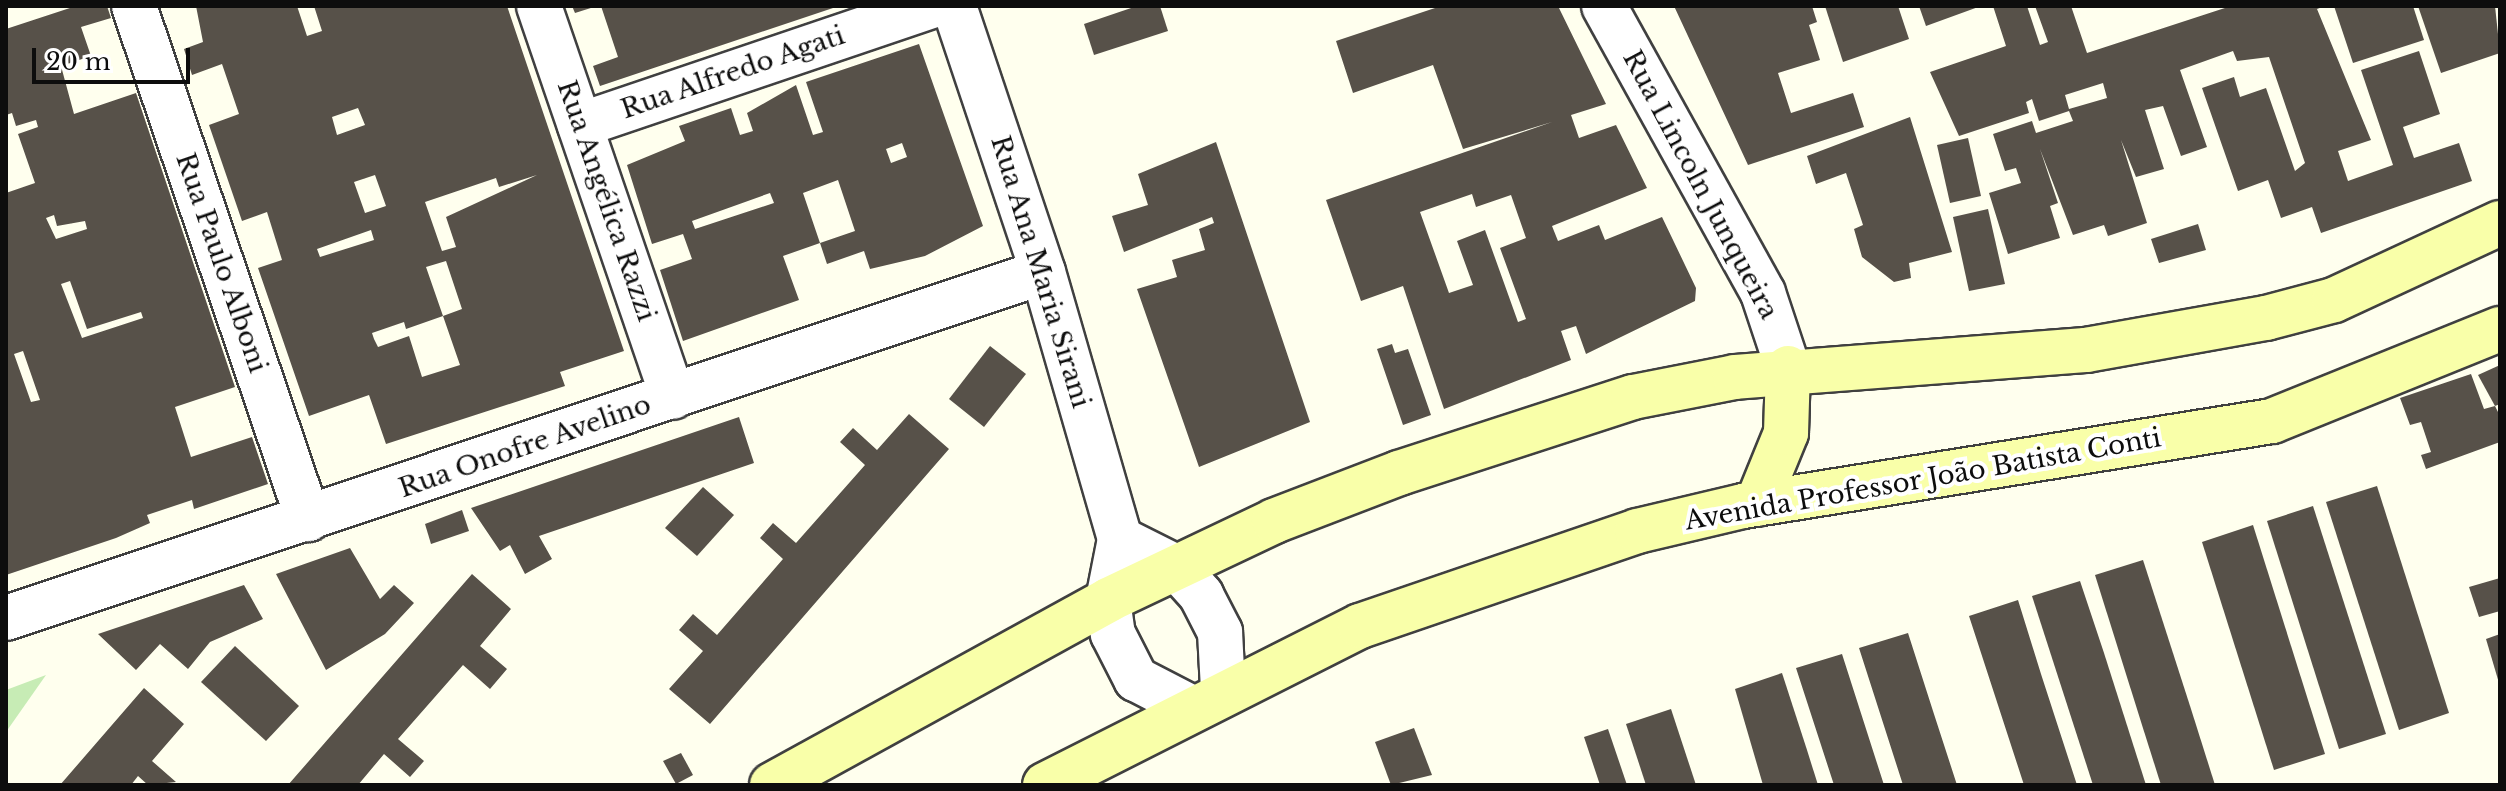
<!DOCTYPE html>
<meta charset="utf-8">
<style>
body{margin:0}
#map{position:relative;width:2506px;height:791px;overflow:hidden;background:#ffe;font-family:"Libre Baskerville",serif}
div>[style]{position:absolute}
.green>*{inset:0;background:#c7ecb5}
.building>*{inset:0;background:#575149}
.roads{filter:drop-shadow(2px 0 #404040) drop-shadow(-2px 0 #404040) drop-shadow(0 2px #404040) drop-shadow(0 -2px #404040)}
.minor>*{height:44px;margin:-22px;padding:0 22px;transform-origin:22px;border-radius:22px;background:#fff}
.secondary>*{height:44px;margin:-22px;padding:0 22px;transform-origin:22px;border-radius:22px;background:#f9ffa9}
span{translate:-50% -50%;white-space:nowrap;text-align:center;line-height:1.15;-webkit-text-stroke:8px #fff;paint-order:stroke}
.street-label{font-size:26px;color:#0d0d0d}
.frame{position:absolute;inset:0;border:8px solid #0d0d0d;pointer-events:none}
.scale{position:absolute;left:32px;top:48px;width:158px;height:36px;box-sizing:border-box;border:4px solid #0d0d0d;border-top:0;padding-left:10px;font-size:24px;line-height:28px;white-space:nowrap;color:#0d0d0d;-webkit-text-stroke:6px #fff;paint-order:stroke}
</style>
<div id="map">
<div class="green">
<div style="clip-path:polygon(46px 675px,6px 732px,6px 690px)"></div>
</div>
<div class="building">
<div style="clip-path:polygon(evenodd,76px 6px,107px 6px,111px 18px,81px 27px,91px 56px,61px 66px,74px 114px,136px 93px,235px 387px,175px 407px,191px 457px,252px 437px,268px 484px,194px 509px,192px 500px,147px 515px,150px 523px,116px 538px,6px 575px,6px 193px,35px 183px,18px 134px,38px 127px,36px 120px,16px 126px,12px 113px,6px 115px,6px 29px,76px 6px,54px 215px,57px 226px,85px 221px,87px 229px,56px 239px,46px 218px,54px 215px,76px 6px,70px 281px,87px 329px,141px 312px,143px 318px,82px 338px,61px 284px,70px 281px,76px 6px,23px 351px,40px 400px,31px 402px,14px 354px,23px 351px)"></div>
<div style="clip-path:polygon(evenodd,196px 6px,297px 6px,307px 36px,322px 31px,314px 6px,507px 6px,624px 351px,560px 372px,565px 386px,386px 444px,369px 395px,309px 416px,258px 268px,282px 260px,267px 212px,242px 221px,209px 125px,239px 114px,222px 64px,192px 75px,184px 49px,203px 42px,196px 6px,358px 108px,365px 125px,337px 135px,332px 117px,358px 108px,196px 6px,375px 175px,386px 206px,365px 213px,354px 182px,375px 175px,196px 6px,537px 175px,446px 217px,456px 247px,442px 251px,425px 202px,496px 178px,499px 187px,537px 175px,196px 6px,371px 230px,374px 240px,320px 257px,317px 249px,371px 230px,196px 6px,446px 261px,462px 309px,443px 316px,426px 267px,446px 261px,196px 6px,443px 316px,460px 365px,422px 377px,409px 336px,378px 347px,374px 339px,372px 333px,404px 322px,406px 329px,443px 316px)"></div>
<div style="clip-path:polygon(572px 6px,593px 6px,594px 7px,575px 13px)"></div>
<div style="clip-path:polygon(601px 6px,836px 6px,836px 7px,600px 86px,593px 66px,618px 57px)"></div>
<div style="clip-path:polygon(1137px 6px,1160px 6px,1168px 31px,1094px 55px,1084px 24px)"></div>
<div style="clip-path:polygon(evenodd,1441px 6px,1558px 6px,1606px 104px,1571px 115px,1579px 138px,1616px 125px,1647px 188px,1552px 226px,1558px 241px,1599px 225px,1605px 240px,1662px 217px,1696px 288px,1695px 301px,1586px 354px,1576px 326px,1561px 331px,1571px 360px,1444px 409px,1403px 286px,1361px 301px,1326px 200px,1552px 122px,1463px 149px,1433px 65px,1353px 93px,1336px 41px,1441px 6px,1472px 194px,1476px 207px,1511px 195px,1526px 238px,1500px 248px,1526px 319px,1518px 322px,1485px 230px,1457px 241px,1473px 285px,1449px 293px,1420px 212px,1472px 194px)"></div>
<div style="clip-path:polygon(1674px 6px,1812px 6px,1817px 22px,1809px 25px,1820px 60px,1778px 73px,1791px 113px,1853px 93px,1864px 127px,1748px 165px)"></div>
<div style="clip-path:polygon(1825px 6px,1898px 6px,1909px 39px,1843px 62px)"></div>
<div style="clip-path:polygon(1919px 6px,1981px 6px,1926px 26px)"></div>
<div style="clip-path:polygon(evenodd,1993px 6px,2027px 6px,2040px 45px,2048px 42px,2035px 6px,2071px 6px,2087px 53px,2231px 6px,2325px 6px,2317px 9px,2371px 140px,2338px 151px,2348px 181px,2393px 165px,2361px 70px,2419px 51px,2440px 114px,2403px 127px,2414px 158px,2459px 143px,2472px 181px,2321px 233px,2312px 207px,2281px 218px,2268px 180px,2238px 191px,2202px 88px,2234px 77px,2240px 97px,2266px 88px,2295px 171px,2305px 163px,2269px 57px,2237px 61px,2233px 51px,2180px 70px,2207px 147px,2181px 156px,2163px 106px,2145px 110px,2164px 169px,2136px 177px,2121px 140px,2147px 223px,2108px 236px,2104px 225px,2073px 235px,2040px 149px,2058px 203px,2050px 206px,2060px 238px,2008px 254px,1989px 193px,2021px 183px,2016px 168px,2005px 171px,1993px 134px,2032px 121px,2036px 133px,2073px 121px,2069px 111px,2039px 121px,2032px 99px,2026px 102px,2029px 113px,1959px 136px,1930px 72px,2006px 46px,1993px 6px,2103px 83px,2107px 98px,2069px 109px,2065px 95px,2103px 83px)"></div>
<div style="clip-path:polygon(2334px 6px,2413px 6px,2424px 40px,2353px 63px)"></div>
<div style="clip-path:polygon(2418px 6px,2495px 6px,2500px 53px,2441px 73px)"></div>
<div style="clip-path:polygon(evenodd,919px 44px,983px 226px,925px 256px,870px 269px,864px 251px,827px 264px,820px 243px,855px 231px,838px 180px,803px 193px,820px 243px,783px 256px,799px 300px,683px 341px,660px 270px,692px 259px,683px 234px,652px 244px,627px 165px,685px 141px,679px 126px,731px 108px,740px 135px,753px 131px,747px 113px,796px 85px,813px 135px,823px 132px,806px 82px,919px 44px,902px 143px,907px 157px,891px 163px,886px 149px,902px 143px,919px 44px,770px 193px,774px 203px,695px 229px,692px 221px,770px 193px)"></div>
<div style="clip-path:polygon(1910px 117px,1952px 252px,1909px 263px,1911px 278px,1894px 282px,1862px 257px,1854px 229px,1863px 225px,1846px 173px,1816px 184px,1807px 156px)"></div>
<div style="clip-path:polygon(1968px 138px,1981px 196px,1950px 203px,1937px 145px)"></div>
<div style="clip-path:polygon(1216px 142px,1310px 422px,1199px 467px,1137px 289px,1177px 277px,1172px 260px,1205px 250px,1199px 229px,1214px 223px,1212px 217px,1124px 252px,1112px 216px,1148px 205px,1138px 174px)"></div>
<div style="clip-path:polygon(1988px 209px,2005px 284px,1969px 291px,1953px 217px)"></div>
<div style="clip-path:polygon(2198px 224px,2206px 250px,2159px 263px,2151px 239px)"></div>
<div style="clip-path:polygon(1392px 344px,1395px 353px,1408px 349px,1431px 415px,1403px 425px,1377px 349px)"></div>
<div style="clip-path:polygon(990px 346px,1026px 374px,984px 427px,949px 399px)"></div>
<div style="clip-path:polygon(2500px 365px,2500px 404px,2495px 406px,2478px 375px)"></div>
<div style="clip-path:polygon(2471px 374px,2484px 409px,2495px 406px,2500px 416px,2500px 442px,2426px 469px,2421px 455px,2431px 452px,2421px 422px,2410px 425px,2400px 398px)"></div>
<div style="clip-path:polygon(909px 414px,949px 449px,710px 724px,669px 689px,703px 651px,679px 630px,693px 614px,717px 635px,783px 559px,760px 538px,773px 523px,796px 543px,865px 465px,840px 442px,853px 428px,877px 450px)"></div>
<div style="clip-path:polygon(739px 417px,754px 463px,539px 536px,552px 559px,525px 574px,510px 545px,500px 551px,471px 508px)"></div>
<div style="clip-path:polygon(2377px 486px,2449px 713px,2399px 730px,2326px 502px)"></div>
<div style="clip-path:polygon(703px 487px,734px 515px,697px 556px,665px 528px)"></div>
<div style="clip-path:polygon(2313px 506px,2386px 734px,2339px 749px,2267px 521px)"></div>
<div style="clip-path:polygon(462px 510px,469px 531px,431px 544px,425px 524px)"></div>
<div style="clip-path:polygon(2253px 525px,2325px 754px,2274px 770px,2202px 542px)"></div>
<div style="clip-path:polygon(350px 548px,380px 599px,394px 585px,414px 603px,385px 634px,326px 670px,276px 574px)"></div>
<div style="clip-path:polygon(2143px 560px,2191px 709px,2215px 785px,2161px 785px,2142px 725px,2095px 575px)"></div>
<div style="clip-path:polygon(472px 574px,511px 609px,480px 646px,507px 669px,490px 689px,463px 665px,398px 739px,424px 761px,410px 777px,384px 754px,358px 785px,288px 785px)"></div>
<div style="clip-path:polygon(2500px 578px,2500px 611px,2479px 617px,2469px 587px)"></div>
<div style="clip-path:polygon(2080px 581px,2104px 653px,2146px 785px,2093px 785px,2032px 596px)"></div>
<div style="clip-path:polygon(244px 585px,263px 619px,210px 642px,188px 669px,160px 644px,136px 670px,98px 634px)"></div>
<div style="clip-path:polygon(2018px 600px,2041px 674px,2077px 785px,2024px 785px,1969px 616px)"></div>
<div style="clip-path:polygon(1908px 633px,1933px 711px,1957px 785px,1903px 785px,1859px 648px)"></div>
<div style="clip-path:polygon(2500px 634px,2500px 683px,2499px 683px,2486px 639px)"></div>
<div style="clip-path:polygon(235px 646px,299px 706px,266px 741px,201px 682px)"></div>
<div style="clip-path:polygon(1842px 654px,1867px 732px,1884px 785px,1834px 785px,1796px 668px)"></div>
<div style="clip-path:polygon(1782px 673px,1807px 750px,1818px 785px,1763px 785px,1735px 689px)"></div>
<div style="clip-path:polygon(144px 688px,184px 724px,152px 761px,176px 782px,148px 785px,138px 776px,131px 785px,60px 785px)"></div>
<div style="clip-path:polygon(1671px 709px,1696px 785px,1646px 785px,1626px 724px)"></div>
<div style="clip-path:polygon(1414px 728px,1432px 775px,1391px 785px,1375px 742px)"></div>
<div style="clip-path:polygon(1608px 729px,1627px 785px,1600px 785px,1584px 737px)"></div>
<div style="clip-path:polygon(681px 753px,693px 775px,676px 784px,663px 761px)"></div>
</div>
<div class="roads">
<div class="minor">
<div style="left:134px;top:6px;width:542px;rotate:71.26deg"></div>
<div style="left:539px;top:6px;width:413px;rotate:71.1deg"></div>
<div style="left:954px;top:6px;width:280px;rotate:71.5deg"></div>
<div style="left:1043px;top:272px;width:278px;rotate:73.9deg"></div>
<div style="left:1120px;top:539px;width:62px;rotate:101.1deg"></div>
<div style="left:1108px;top:600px;width:34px;rotate:82deg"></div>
<div style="left:1113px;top:634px;width:51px;rotate:62.9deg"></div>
<div style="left:1136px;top:679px;width:61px;rotate:27.4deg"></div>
<div style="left:1604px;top:6px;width:328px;rotate:61deg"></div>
<div style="left:1763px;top:293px;width:79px;rotate:71.6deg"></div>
<div style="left:580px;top:125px;width:372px;rotate:-18.7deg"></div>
<div style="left:1120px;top:539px;width:63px;rotate:26.6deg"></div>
<div style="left:1176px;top:567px;width:38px;rotate:48deg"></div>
<div style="left:1201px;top:595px;width:42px;rotate:62.8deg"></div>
<div style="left:1220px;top:632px;width:58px;rotate:87deg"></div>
<div style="left:6px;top:618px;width:1093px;rotate:-18.45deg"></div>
</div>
<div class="secondary">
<div style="left:1757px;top:504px;width:77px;rotate:-67.8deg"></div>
<div style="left:1786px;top:433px;width:65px;rotate:-88.2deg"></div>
<div style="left:772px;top:785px;width:384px;rotate:-28.8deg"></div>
<div style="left:1108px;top:600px;width:184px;rotate:-25.4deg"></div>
<div style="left:1274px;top:521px;width:134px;rotate:-21deg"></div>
<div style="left:1399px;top:473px;width:246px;rotate:-18deg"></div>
<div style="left:1633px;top:397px;width:104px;rotate:-11.1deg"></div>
<div style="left:1735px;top:377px;width:352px;rotate:-4.4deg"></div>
<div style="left:2086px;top:350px;width:183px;rotate:-10.1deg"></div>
<div style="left:2266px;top:318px;width:70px;rotate:-14.8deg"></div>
<div style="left:2334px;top:300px;width:183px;rotate:-24.9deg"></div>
<div style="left:1045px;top:785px;width:353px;rotate:-26.8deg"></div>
<div style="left:1360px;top:626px;width:293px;rotate:-18.9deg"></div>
<div style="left:1637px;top:531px;width:109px;rotate:-13.3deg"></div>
<div style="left:1743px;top:506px;width:536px;rotate:-9.13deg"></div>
<div style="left:2272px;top:421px;width:246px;rotate:-22deg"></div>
</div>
</div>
<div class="street-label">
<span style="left:733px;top:73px;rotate:-19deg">Rua Alfredo Agati</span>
<span style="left:1700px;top:185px;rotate:62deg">Rua Lincoln Junqueira</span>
<span style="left:606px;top:201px;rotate:71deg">Rua Angélica Razzi</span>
<span style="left:221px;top:263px;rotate:71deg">Rua Paulo Alboni</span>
<span style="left:1040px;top:272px;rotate:73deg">Rua Ana Maria Sirani</span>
<span style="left:525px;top:447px;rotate:-19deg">Rua Onofre Avelino</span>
<span style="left:1923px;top:480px;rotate:-10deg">Avenida Professor João Batista Conti</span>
</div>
<div class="frame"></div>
<div class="scale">20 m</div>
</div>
